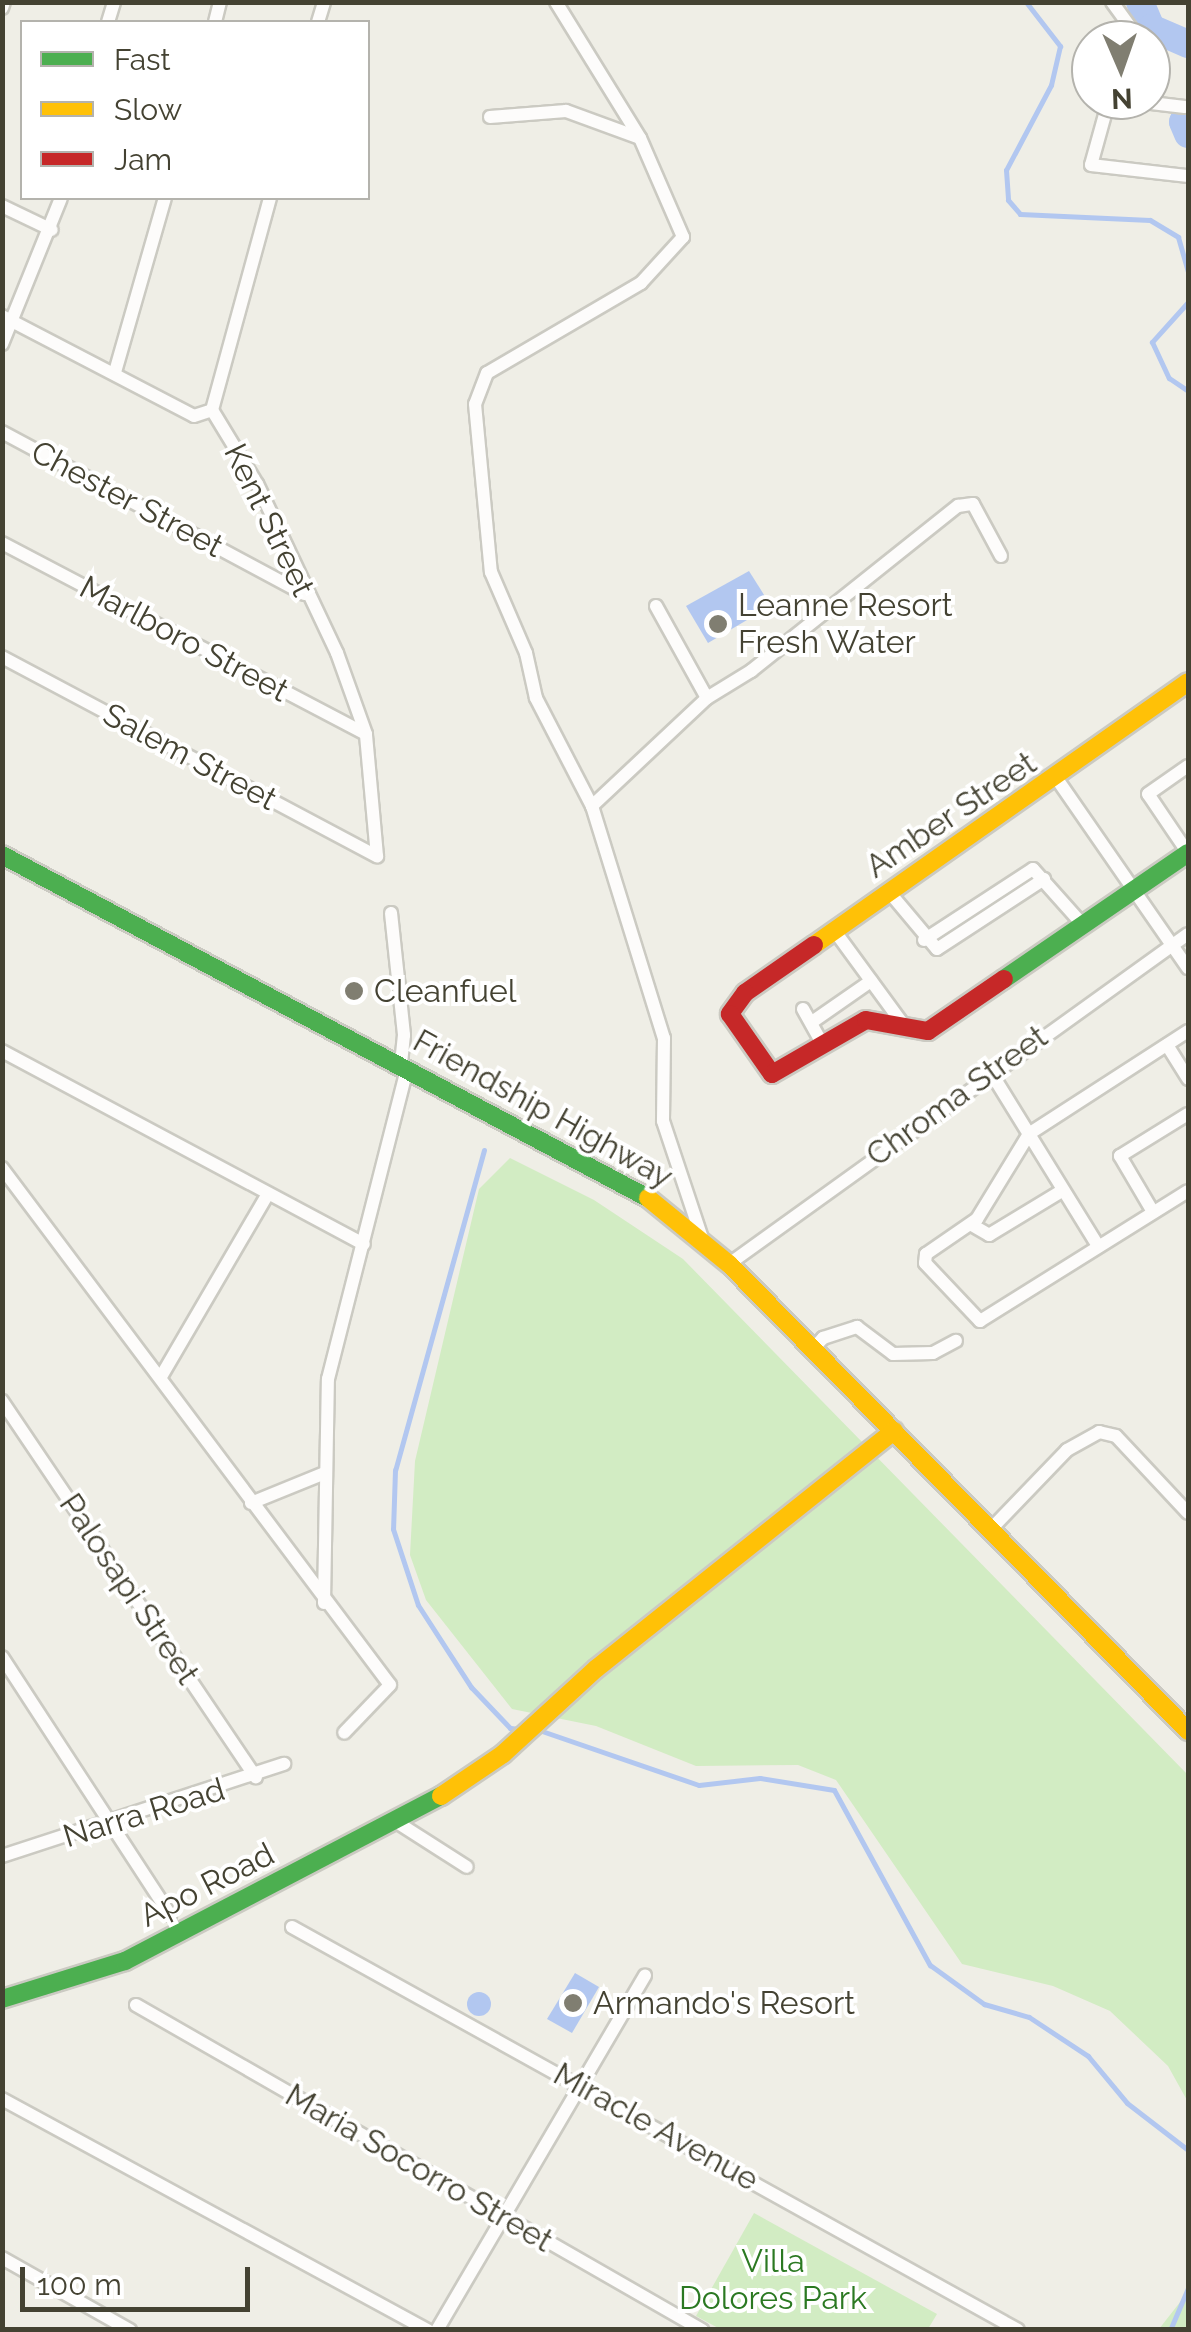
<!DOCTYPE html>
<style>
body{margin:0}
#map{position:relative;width:1191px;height:2332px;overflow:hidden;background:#efeee6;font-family:Raleway,sans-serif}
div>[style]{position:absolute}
.green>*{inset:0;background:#d2ecc3}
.water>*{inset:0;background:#b2c7f0}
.round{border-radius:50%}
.stream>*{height:5px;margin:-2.5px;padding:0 2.5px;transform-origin:2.5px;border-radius:2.5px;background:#b2c7f0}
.river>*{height:28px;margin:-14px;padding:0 14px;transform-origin:14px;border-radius:14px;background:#b2c7f0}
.roads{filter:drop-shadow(2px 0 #cbcac2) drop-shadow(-2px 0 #cbcac2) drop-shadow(0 2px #cbcac2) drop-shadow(0 -2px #cbcac2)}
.street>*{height:12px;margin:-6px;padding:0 6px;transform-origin:6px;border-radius:6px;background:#fdfcfb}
.fast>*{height:18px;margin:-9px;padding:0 9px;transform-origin:9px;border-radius:9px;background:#4caf50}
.slow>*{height:18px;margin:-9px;padding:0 9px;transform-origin:9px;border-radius:9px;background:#ffc107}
.jam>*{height:18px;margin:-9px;padding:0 9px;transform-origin:9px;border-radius:9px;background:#c62828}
.dots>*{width:28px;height:28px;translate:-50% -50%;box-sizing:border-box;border:5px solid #fff;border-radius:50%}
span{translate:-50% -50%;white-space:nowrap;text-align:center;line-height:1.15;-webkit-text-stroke:8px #fff;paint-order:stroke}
.street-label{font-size:32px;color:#444232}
.poi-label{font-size:32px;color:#444232}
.left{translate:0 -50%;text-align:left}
.park-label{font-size:32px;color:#2b7922}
.frame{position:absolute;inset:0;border:5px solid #444232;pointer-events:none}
.legend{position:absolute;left:20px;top:20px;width:350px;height:180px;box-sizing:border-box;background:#fff;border:2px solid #b4b3ad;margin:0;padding:12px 18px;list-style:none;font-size:30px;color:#444232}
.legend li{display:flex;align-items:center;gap:20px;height:50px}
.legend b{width:50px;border:2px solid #b4b3ad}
.north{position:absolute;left:1071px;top:20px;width:100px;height:100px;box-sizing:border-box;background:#fff;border:2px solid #b4b3ad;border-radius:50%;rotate:178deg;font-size:28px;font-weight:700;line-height:40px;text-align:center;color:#444232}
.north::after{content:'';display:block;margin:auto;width:35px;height:45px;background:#807e71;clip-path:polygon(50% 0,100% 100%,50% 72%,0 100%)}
.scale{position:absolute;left:20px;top:2267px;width:230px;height:45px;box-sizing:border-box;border:5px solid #444232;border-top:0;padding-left:12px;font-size:30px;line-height:35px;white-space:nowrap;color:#444232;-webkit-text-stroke:8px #fff;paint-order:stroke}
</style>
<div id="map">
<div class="green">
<div style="clip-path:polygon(510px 1158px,594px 1200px,683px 1259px,1188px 1775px,1188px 2102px,1168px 2066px,1110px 2011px,1053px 1986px,962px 1964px,836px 1780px,798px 1765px,696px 1766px,596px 1726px,512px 1709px,426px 1600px,410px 1555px,415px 1461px,479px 1189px)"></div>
<div style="clip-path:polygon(754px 2213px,937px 2314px,928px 2329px,720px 2329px,696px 2316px)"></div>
<div style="clip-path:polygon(1188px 2292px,1188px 2329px,1159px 2329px)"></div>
</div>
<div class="water">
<div style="clip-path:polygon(749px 571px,771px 606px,708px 643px,686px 606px)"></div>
<div style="clip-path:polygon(575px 1973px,599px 1987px,572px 2033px,547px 2019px)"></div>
<div class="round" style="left:467px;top:1992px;width:24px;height:24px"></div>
</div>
<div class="stream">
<div style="left:1026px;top:2px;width:56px;rotate:52.3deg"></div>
<div style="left:1060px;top:46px;width:40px;rotate:103deg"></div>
<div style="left:1051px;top:85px;width:96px;rotate:117.9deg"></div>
<div style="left:1006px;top:170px;width:30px;rotate:86deg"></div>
<div style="left:1008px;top:200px;width:18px;rotate:49deg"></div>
<div style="left:1020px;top:214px;width:130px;rotate:2.6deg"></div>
<div style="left:1150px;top:220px;width:33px;rotate:31deg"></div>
<div style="left:1178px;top:237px;width:36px;rotate:74deg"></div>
<div style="left:1188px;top:302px;width:54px;rotate:132deg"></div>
<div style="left:1152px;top:342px;width:40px;rotate:65deg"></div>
<div style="left:1169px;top:378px;width:23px;rotate:34deg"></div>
<div style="left:484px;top:1150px;width:332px;rotate:105.5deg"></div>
<div style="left:395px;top:1470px;width:59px;rotate:91.9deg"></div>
<div style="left:393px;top:1529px;width:80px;rotate:71.8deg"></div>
<div style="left:418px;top:1605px;width:98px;rotate:57.1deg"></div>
<div style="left:471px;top:1687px;width:57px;rotate:46.4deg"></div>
<div style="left:510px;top:1728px;width:10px;rotate:6deg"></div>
<div style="left:536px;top:1729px;width:172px;rotate:19deg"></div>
<div style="left:699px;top:1785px;width:61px;rotate:-6.5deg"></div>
<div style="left:760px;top:1778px;width:75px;rotate:9.2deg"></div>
<div style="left:834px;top:1790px;width:200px;rotate:61.3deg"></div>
<div style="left:930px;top:1965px;width:67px;rotate:35.8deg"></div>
<div style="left:984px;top:2004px;width:47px;rotate:16.1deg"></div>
<div style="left:1029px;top:2017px;width:71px;rotate:33.5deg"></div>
<div style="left:1088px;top:2056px;width:61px;rotate:50.3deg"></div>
<div style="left:1127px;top:2103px;width:77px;rotate:37.6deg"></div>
<div style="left:1170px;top:2330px;width:46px;rotate:-66.8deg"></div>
</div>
<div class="river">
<div style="left:1140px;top:2px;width:28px;rotate:67deg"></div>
<div style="left:1151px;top:28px;width:40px;rotate:23.4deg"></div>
<div style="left:1188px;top:113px;width:10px;rotate:119deg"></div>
<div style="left:1183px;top:122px;width:13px;rotate:67deg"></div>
</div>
<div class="roads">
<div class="street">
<div style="left:556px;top:2px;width:160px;rotate:58.3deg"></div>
<div style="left:640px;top:138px;width:108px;rotate:66.5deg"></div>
<div style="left:683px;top:237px;width:62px;rotate:132.4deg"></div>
<div style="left:641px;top:283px;width:178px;rotate:149.7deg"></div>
<div style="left:487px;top:373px;width:33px;rotate:111deg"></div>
<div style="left:475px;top:404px;width:169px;rotate:84.6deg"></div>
<div style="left:491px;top:572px;width:88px;rotate:66.6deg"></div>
<div style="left:526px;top:653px;width:46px;rotate:77.5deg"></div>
<div style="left:536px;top:698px;width:122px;rotate:62.6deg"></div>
<div style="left:1112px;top:2px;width:31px;rotate:54deg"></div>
<div style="left:1130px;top:27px;width:14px;rotate:107deg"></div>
<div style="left:2px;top:8px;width:6px;rotate:-72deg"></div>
<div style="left:108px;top:22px;width:21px;rotate:-73deg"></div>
<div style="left:215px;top:22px;width:21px;rotate:-76deg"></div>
<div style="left:318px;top:22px;width:21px;rotate:-73deg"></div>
<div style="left:1109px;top:100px;width:67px;rotate:105.5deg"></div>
<div style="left:1091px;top:165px;width:98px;rotate:6.5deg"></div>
<div style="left:1126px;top:100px;width:59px;rotate:6.8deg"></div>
<div style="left:490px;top:117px;width:76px;rotate:-4.5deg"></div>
<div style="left:566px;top:111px;width:76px;rotate:20.1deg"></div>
<div style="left:2px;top:206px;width:55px;rotate:25.6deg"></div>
<div style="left:2px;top:316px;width:216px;rotate:27.5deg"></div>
<div style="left:194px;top:416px;width:19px;rotate:-18deg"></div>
<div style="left:2px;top:344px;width:157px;rotate:-68deg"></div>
<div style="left:115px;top:372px;width:181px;rotate:-74deg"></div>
<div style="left:212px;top:410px;width:220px;rotate:-74.7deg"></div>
<div style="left:2px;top:432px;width:343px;rotate:28.2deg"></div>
<div style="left:2px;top:543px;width:411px;rotate:27.7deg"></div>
<div style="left:656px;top:606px;width:105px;rotate:61deg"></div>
<div style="left:707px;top:698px;width:158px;rotate:136.8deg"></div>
<div style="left:592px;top:806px;width:243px;rotate:72.8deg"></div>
<div style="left:664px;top:1038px;width:83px;rotate:90.7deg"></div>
<div style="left:663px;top:1121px;width:123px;rotate:71.6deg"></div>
<div style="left:2px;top:657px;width:425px;rotate:28deg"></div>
<div style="left:377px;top:856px;width:122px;rotate:-95.2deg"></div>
<div style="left:366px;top:734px;width:86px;rotate:-109.7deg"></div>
<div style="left:337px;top:653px;width:187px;rotate:-115.3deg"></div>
<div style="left:257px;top:484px;width:87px;rotate:-121.3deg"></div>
<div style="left:707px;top:698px;width:52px;rotate:-31.5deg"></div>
<div style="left:751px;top:671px;width:265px;rotate:-38.6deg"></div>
<div style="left:958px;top:506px;width:15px;rotate:-8deg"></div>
<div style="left:973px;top:504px;width:59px;rotate:61.7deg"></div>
<div style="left:1057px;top:779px;width:230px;rotate:55.3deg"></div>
<div style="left:1188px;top:853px;width:71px;rotate:-124.1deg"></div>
<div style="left:1148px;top:794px;width:49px;rotate:-35deg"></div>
<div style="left:890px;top:893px;width:73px;rotate:50deg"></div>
<div style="left:937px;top:949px;width:128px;rotate:-33.2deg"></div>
<div style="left:391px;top:913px;width:123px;rotate:83.9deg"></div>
<div style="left:404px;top:1035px;width:30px;rotate:96deg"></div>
<div style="left:834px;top:930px;width:120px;rotate:53.8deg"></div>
<div style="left:924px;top:940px;width:130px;rotate:-33.1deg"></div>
<div style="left:1033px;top:869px;width:75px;rotate:48.2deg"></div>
<div style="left:803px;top:1009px;width:41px;rotate:60.9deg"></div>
<div style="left:812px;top:1022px;width:72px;rotate:-34.8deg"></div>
<div style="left:1188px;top:1031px;width:189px;rotate:147.1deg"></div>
<div style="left:1029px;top:1134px;width:100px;rotate:121.5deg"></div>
<div style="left:977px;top:1219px;width:62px;rotate:145.5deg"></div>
<div style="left:926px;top:1254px;width:9px;rotate:96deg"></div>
<div style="left:925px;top:1263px;width:80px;rotate:46.5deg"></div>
<div style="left:980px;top:1321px;width:245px;rotate:-32deg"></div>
<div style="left:1167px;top:1045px;width:40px;rotate:58deg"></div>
<div style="left:2px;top:1051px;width:410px;rotate:28.1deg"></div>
<div style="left:990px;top:1071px;width:206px;rotate:58.3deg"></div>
<div style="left:2px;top:1168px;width:646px;rotate:53.11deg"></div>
<div style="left:390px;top:1685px;width:66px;rotate:133.8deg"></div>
<div style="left:1153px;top:1212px;width:65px;rotate:-120.5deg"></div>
<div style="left:1120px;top:1156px;width:80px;rotate:-31.7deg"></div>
<div style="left:972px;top:1225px;width:20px;rotate:30deg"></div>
<div style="left:989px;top:1235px;width:83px;rotate:-31.2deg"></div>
<div style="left:729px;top:1264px;width:565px;rotate:-35.71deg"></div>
<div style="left:811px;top:1351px;width:18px;rotate:-47deg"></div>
<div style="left:823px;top:1338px;width:36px;rotate:-18deg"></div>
<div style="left:857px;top:1327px;width:45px;rotate:36.9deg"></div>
<div style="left:893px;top:1354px;width:40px;rotate:-1.4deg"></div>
<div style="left:933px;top:1353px;width:26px;rotate:-28deg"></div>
<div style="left:162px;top:1375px;width:208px;rotate:-59.7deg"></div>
<div style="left:2px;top:1401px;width:454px;rotate:56deg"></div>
<div style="left:251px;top:1503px;width:80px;rotate:-22.1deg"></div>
<div style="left:993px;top:1527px;width:107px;rotate:-46.1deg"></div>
<div style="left:1067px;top:1450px;width:37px;rotate:-29deg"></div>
<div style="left:1099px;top:1432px;width:17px;rotate:13deg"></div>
<div style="left:1116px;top:1436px;width:105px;rotate:46.9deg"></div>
<div style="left:324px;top:1603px;width:224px;rotate:-89deg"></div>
<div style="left:328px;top:1379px;width:321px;rotate:-75.7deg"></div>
<div style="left:2px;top:1657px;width:308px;rotate:56.9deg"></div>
<div style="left:395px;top:1821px;width:85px;rotate:32.6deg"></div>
<div style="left:2px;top:1856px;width:297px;rotate:-18.1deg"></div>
<div style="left:292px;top:1927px;width:830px;rotate:29.03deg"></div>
<div style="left:136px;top:2005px;width:653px;rotate:29.86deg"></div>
<div style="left:2px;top:2099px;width:485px;rotate:28.5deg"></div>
<div style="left:2px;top:2258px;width:147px;rotate:29.4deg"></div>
<div style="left:437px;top:2330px;width:411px;rotate:-59.6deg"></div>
</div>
<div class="fast">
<div style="left:2px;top:855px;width:731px;rotate:27.97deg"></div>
<div style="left:1004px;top:979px;width:223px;rotate:-34.4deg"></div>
<div style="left:2px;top:1999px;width:129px;rotate:-17.2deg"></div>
<div style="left:125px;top:1961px;width:356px;rotate:-27.6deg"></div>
</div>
<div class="slow">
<div style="left:814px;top:945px;width:457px;rotate:-35.1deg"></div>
<div style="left:648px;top:1198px;width:104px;rotate:39.2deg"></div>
<div style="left:729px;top:1264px;width:655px;rotate:45.49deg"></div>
<div style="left:441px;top:1796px;width:75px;rotate:-34.1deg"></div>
<div style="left:503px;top:1754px;width:127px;rotate:-42.5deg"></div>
<div style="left:597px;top:1668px;width:380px;rotate:-38.6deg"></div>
</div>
<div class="jam">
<div style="left:814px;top:945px;width:84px;rotate:145.2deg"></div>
<div style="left:745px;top:993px;width:26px;rotate:126deg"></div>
<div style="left:730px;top:1014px;width:73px;rotate:55deg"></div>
<div style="left:772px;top:1074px;width:108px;rotate:-29.9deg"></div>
<div style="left:866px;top:1020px;width:63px;rotate:10.1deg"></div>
<div style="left:928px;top:1031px;width:92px;rotate:-34.4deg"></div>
</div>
</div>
<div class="dots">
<div style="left:718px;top:624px;background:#807e71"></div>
<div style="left:354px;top:991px;background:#807e71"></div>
<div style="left:573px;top:2003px;background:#807e71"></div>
</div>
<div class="street-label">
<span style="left:127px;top:499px;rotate:28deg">Chester Street</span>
<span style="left:269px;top:520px;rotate:64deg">Kent Street</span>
<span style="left:184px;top:639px;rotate:28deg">Marlboro Street</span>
<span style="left:190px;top:757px;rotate:28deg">Salem Street</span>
<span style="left:951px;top:815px;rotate:-34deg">Amber Street</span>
<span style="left:957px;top:1096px;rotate:-36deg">Chroma Street</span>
<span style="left:543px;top:1109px;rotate:29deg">Friendship Highway</span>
<span style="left:129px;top:1589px;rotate:56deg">Palosapi Street</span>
<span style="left:144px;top:1813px;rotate:-17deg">Narra Road</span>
<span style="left:207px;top:1885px;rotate:-27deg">Apo Road</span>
<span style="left:656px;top:2127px;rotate:29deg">Miracle Avenue</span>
<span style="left:419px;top:2168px;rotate:30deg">Maria Socorro Street</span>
</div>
<div class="poi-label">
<span class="left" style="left:738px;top:624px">Leanne Resort<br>Fresh Water</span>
<span class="left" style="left:374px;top:991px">Cleanfuel</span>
<span class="left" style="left:593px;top:2003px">Armando's Resort</span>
</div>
<div class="park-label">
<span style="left:773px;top:2280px">Villa<br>Dolores Park</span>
</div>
<div class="frame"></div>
<ul class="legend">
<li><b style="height:12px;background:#4caf50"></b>Fast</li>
<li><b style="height:12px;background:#ffc107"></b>Slow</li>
<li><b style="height:12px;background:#c62828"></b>Jam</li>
</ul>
<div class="north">N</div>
<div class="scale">100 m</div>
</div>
